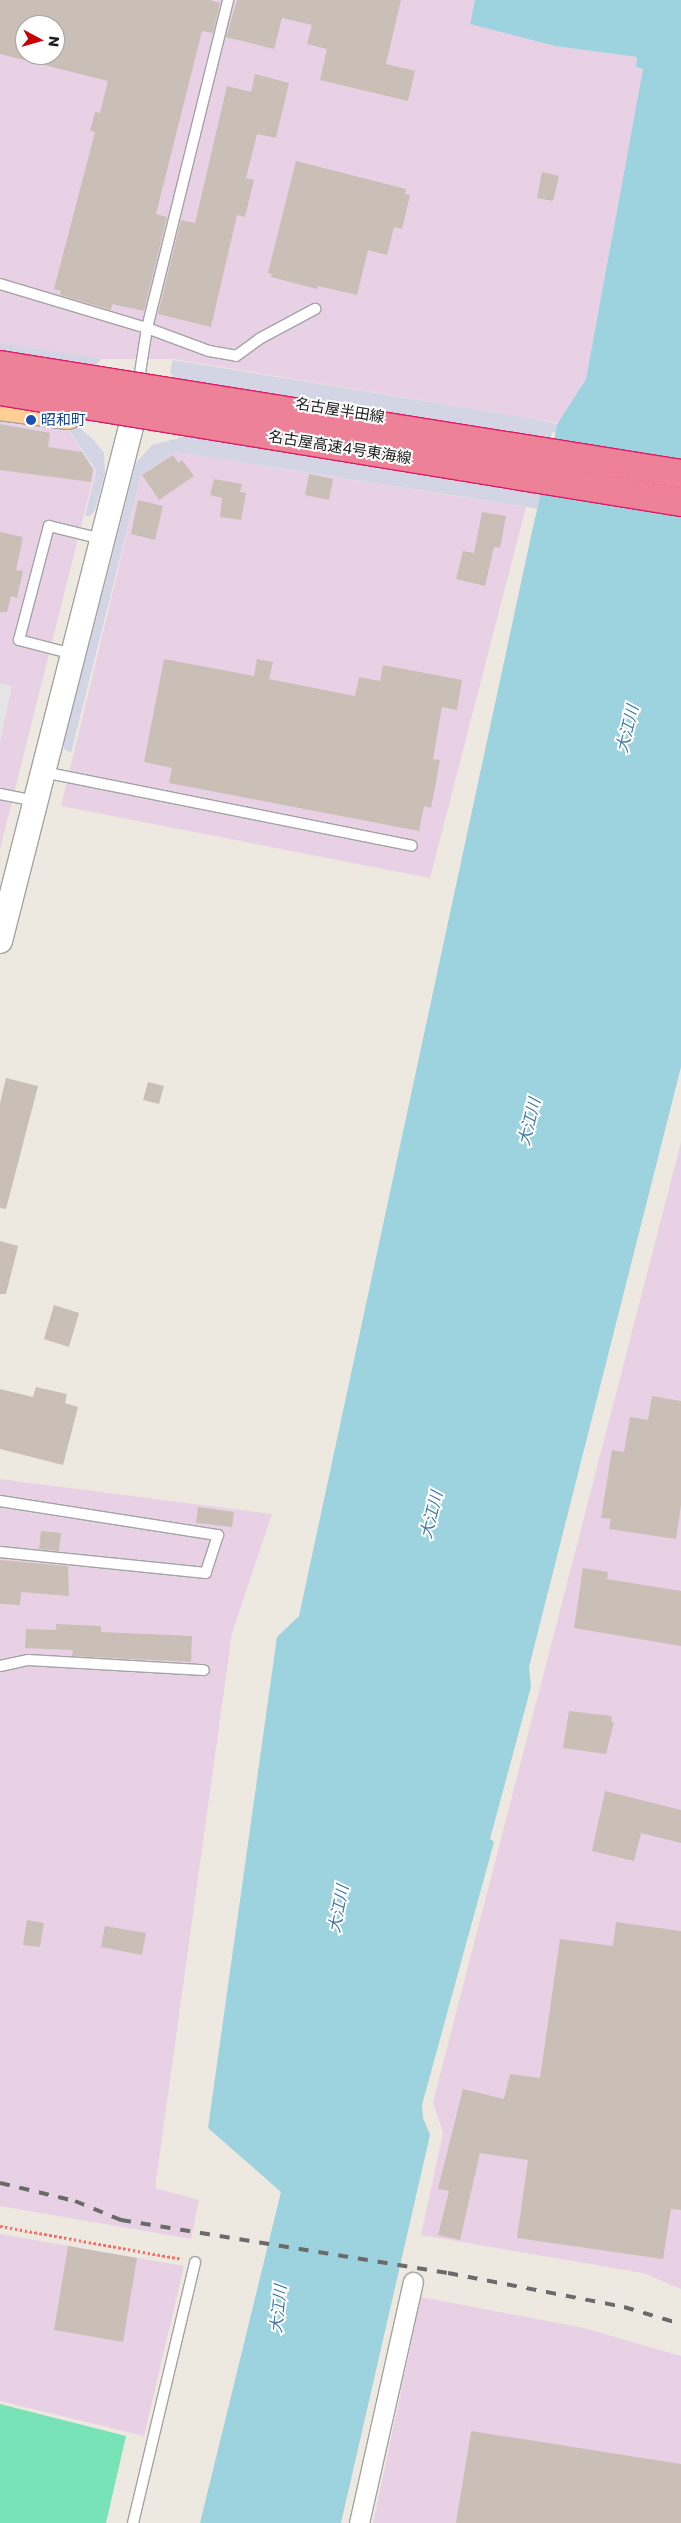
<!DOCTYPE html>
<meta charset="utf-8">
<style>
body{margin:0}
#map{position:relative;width:681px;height:2523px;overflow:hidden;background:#eee9e0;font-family:Poppins,"Noto Sans JP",sans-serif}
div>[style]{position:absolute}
.industrial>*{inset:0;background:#e8d1e4}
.pitch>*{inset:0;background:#78e3b7}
.parking>*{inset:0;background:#e4e4e4}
.plaza>*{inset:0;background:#d4d5e4}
.water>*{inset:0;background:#9dd2df}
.building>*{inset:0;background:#cabfb6}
.path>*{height:3px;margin-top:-1.5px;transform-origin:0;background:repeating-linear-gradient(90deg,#ff6c60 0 2.5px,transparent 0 5px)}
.roads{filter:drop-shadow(1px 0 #a3a3a3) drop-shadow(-1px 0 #a3a3a3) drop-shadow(0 1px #a3a3a3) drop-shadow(0 -1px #a3a3a3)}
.service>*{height:10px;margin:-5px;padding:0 5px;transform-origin:5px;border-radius:5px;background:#fff}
.minor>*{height:19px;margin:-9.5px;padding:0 9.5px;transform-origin:9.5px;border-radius:9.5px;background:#fff}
.tertiary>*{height:24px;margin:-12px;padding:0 12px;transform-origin:12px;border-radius:12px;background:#fff}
.primary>*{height:28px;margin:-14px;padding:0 14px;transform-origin:14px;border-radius:14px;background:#ffce94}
.rail>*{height:4px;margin-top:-2px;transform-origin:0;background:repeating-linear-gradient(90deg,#6a6a6a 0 10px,transparent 0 20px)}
.bridges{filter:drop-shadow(1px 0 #e11863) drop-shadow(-1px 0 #e11863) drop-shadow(0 1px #e11863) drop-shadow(0 -1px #e11863)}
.motorway-bridge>*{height:28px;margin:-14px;padding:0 14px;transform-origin:14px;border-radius:14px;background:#ec8198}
.dots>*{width:14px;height:14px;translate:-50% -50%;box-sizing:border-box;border:2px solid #fff;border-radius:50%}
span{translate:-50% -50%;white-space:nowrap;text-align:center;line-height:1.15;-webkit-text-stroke:4px #fff;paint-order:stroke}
.street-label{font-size:15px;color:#1c1c1c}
.transit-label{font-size:15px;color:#164399}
.left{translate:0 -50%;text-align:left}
.water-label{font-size:16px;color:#4078a9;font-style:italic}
.north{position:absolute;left:15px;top:15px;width:50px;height:50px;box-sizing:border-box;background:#fff;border:1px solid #a4a4a4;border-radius:50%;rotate:96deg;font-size:14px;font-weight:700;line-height:20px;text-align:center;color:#1c1c1c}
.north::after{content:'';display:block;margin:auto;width:18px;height:22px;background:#c70006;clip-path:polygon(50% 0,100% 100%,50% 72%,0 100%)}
</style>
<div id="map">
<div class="industrial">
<div style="clip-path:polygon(evenodd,0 0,475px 0,470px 23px,555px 46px,637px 57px,636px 67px,643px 69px,586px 379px,558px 423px,173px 359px,100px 359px,0 343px,0 0,25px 25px,55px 25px,55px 55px,25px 55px,25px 25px)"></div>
<div style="clip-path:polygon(0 415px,65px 425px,95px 471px,0 849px)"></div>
<div style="clip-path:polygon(175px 452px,526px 507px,430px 878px,61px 806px,141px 475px)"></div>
<div style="clip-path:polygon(681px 1142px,681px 2289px,643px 2273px,421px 2235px,443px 2133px,433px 2102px)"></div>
<div style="clip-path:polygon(0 1479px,272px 1514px,232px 1633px,155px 2188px,199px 2200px,191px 2239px,0 2206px)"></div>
<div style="clip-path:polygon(0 2234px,184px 2266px,144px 2436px,0 2401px)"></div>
<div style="clip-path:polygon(421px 2297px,584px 2328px,681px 2356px,681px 2523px,373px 2523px)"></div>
</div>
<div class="pitch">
<div style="clip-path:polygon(0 2404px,126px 2436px,106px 2523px,0 2523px)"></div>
</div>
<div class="parking">
<div style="clip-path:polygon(0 683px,12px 686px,0 742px)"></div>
</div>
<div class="plaza">
<div style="clip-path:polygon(0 343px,79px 355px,101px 359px,96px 365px,83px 364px,0 350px)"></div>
<div style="clip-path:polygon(173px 360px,535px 419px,681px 452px,552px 432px,551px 438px,174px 378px,170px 371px)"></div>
<div style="clip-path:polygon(67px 417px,94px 440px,104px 453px,105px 473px,95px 510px,90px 516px,85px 516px,96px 471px,65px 424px)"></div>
<div style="clip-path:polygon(187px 436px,545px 494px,681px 531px,175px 452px,141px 475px,71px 753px,64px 749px,64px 742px,136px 463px,152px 445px)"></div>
</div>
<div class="water">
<div style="clip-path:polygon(475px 0,681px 0,681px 1067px,529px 1667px,531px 1687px,490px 1839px,494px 1842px,422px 2105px,423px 2118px,430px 2135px,341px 2523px,200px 2523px,281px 2192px,208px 2128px,277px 1637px,299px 1616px,533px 527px,558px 423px,586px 379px,643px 69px,636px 67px,637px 57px,555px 46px,470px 24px)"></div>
</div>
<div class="building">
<div style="clip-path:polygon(evenodd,0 0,210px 0,220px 3px,213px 33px,202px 31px,156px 214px,167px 217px,144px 311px,112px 304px,111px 310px,60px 295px,61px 291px,54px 289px,95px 132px,90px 131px,95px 112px,100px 113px,108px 81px,0 54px,0 0,25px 25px,55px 25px,55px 55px,25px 55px,25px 25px)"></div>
<div style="clip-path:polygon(237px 0,401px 0,386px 64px,415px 71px,408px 101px,320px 80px,327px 49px,307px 44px,312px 25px,282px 18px,274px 49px,226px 37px)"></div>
<div style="clip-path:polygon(255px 74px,289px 83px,276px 138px,257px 134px,246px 178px,254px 180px,245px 217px,237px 215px,211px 327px,158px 314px,181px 220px,195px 223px,227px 86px,251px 92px)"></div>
<div style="clip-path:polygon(296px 161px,406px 189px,405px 194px,410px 195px,402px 229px,394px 227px,387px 255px,368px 250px,357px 295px,318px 286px,317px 289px,271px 277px,272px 274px,268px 273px)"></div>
<div style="clip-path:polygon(542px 172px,559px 176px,553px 201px,537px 198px)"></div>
<div style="clip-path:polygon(0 424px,50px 433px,48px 447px,82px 452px,93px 469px,91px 482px,0 470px)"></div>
<div style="clip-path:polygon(173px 455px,178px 463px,182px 460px,194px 476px,159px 500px,142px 475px)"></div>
<div style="clip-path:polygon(309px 474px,333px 479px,329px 500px,305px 495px)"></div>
<div style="clip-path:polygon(214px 479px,242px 484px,240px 492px,246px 493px,241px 520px,220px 517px,222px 498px,210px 495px)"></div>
<div style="clip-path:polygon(138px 500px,163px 506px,155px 540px,131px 534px)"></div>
<div style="clip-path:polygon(482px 512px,506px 516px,500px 548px,494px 547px,485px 586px,456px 579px,463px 551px,474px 553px)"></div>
<div style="clip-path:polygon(0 532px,23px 537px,16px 570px,23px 571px,17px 598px,11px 596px,7px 612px,0 612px)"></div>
<div style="clip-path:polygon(164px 659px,254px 676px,257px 659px,273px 662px,269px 679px,355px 696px,359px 677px,380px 681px,383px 665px,462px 680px,457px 710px,442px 707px,433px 759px,440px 760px,436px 782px,431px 808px,424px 806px,419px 831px,169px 783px,172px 768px,144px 762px)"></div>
<div style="clip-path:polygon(6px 1078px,38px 1086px,6px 1209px,0 1208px,0 1103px)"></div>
<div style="clip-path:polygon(148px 1082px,164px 1086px,159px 1104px,143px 1100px)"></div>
<div style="clip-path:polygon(0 1241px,18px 1246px,6px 1294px,0 1294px)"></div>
<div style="clip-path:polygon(54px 1305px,79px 1313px,69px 1347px,44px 1339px)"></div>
<div style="clip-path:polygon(36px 1387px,67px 1394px,65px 1403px,78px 1407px,63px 1465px,0 1449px,0 1389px,33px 1397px)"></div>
<div style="clip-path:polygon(652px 1396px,681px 1401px,681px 1505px,676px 1539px,609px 1529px,611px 1519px,601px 1518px,612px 1450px,624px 1452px,630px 1417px,648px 1420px)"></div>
<div style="clip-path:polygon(198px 1507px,234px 1512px,232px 1527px,196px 1523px)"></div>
<div style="clip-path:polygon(41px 1531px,61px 1533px,59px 1551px,39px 1549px)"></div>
<div style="clip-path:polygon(0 1560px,68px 1566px,69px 1596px,21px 1592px,20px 1605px,0 1604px)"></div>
<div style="clip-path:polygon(583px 1568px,608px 1572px,607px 1579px,681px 1591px,681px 1646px,574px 1628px)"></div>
<div style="clip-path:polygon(56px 1624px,101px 1626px,101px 1632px,192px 1636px,191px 1662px,72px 1656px,73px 1650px,25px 1648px,26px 1629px,56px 1630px)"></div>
<div style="clip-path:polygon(569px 1711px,612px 1716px,611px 1722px,614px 1722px,606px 1754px,563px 1748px)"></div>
<div style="clip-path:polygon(605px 1791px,681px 1810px,681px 1843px,641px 1833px,634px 1861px,592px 1851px)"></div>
<div style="clip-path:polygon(27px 1920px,44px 1923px,40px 1947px,23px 1945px)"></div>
<div style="clip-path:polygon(616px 1922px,681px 1931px,681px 2210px,671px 2209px,663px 2259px,517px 2238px,528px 2160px,480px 2153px,460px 2240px,438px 2235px,449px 2191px,438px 2189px,463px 2089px,504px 2099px,510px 2074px,540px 2078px,560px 1939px,613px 1946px)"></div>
<div style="clip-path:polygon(105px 1926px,146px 1933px,142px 1955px,101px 1947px)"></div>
<div style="clip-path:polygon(68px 2246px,137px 2258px,123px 2342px,54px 2330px)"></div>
<div style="clip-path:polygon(471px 2431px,681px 2464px,681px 2523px,456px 2523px)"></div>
</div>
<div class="path">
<div style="left:0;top:2226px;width:185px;rotate:10.3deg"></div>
</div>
<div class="roads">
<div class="service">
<div style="left:0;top:284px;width:153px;rotate:16.7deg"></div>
<div style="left:147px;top:328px;width:66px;rotate:20.4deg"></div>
<div style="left:209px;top:351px;width:27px;rotate:10deg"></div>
<div style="left:236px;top:356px;width:29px;rotate:-36deg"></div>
<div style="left:259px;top:339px;width:64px;rotate:-28.2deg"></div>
<div style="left:138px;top:386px;width:59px;rotate:-81.2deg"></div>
<div style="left:147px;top:328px;width:338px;rotate:-76.1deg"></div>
<div style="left:73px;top:654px;width:56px;rotate:-165.5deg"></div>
<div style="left:19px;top:640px;width:118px;rotate:-75.3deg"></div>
<div style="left:49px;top:526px;width:55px;rotate:13.8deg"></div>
<div style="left:43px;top:772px;width:376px;rotate:11.3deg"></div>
<div style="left:0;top:794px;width:37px;rotate:11deg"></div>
<div style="left:0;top:1501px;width:221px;rotate:8.9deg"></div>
<div style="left:218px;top:1535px;width:40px;rotate:108deg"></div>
<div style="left:206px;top:1573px;width:207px;rotate:-174.2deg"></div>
<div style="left:0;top:1666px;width:29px;rotate:-12deg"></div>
<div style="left:28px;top:1660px;width:176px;rotate:3.3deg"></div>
<div style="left:133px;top:2523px;width:268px;rotate:-76.6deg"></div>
</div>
<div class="minor">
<div style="left:359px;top:2523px;width:247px;rotate:-77.4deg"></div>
</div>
<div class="tertiary">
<div style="left:0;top:941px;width:535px;rotate:-75.7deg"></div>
</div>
<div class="primary">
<div style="left:0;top:406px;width:69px;rotate:7.5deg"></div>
</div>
</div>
<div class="rail">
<div style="left:0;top:2183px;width:77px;rotate:13.5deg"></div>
<div style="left:75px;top:2201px;width:50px;rotate:22.4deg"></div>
<div style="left:121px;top:2220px;width:331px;rotate:9.2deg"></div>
<div style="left:448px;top:2273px;width:179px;rotate:10.9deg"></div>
<div style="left:624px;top:2307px;width:59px;rotate:16.6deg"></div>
</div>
<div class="bridges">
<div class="motorway-bridge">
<div style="left:0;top:365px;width:690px;rotate:9.09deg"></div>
<div style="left:0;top:391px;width:690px;rotate:9.26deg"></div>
</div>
</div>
<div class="dots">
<div style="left:31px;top:420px;background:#1a4fb4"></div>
</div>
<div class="street-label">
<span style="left:340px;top:410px;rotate:9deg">名古屋半田線</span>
<span style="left:340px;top:447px;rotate:9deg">名古屋高速4号東海線</span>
</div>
<div class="transit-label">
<span class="left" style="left:41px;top:420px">昭和町</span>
</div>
<div class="water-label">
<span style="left:628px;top:729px;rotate:-76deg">大江川</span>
<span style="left:530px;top:1122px;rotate:-76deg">大江川</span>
<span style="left:432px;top:1515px;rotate:-76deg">大江川</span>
<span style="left:339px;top:1909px;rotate:-79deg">大江川</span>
<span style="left:279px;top:2309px;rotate:-84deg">大江川</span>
</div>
<div class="north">N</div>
</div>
